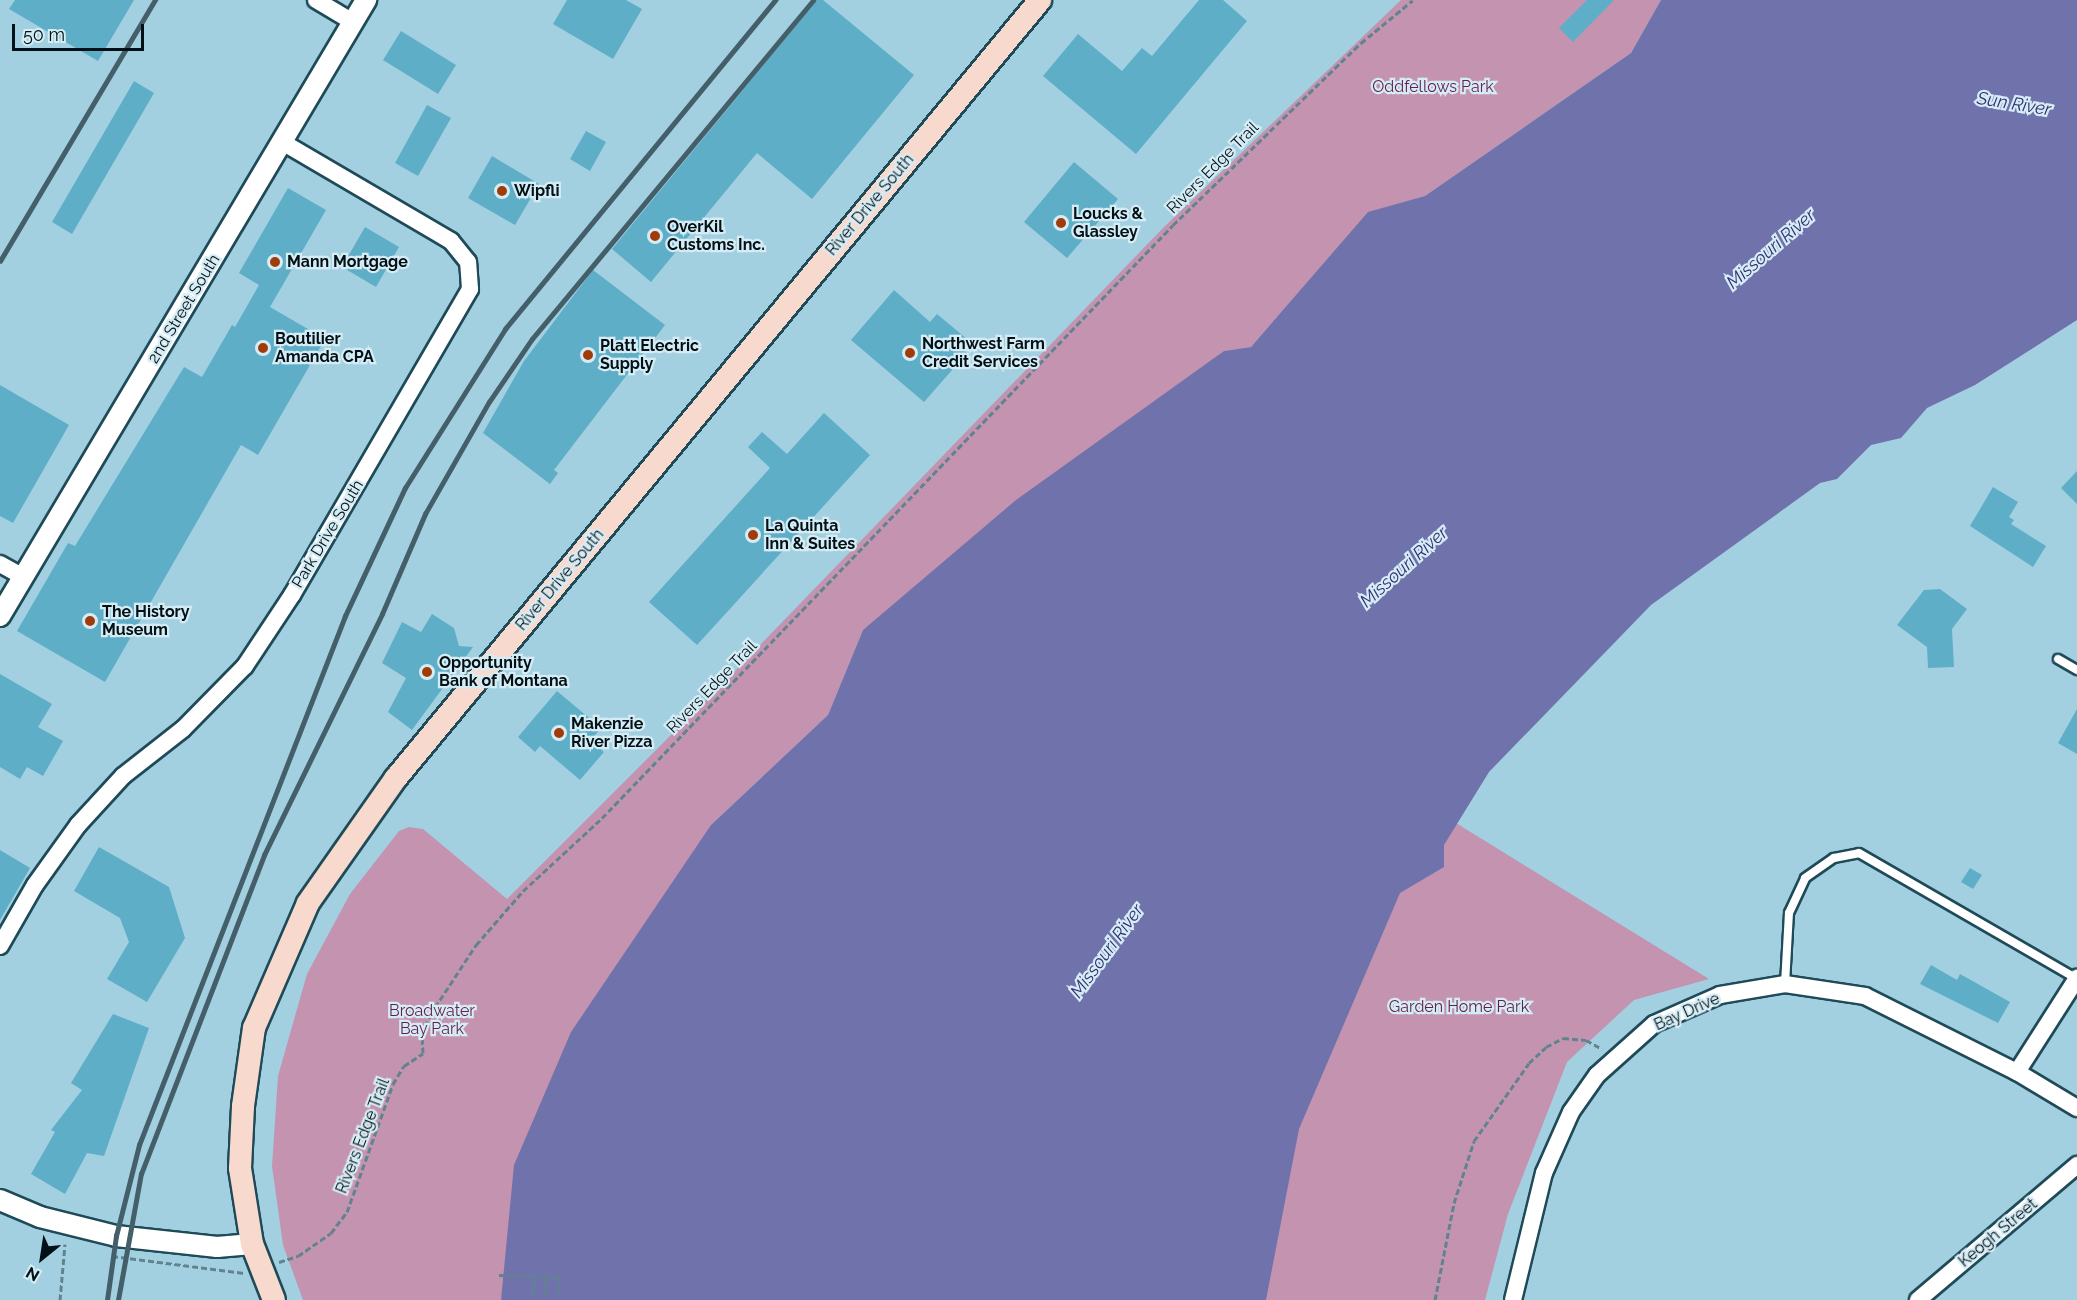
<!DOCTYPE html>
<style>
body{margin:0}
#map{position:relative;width:2077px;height:1300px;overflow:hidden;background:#a2d0e0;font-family:Raleway,sans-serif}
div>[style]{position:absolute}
.green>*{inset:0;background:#c393b0}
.water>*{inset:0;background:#7072ab}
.building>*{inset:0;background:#5faec8}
.path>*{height:3px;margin-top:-1.5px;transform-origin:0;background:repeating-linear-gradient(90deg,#61838f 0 6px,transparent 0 9px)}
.roads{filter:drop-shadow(2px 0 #1f4a58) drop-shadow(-2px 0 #1f4a58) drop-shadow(0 2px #1f4a58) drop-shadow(0 -2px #1f4a58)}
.service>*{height:8px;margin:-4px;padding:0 4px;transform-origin:4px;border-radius:4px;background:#fff}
.minor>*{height:16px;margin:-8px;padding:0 8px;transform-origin:8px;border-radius:8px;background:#fff}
.tertiary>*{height:20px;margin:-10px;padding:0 10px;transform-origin:10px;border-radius:10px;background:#fff}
.secondary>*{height:22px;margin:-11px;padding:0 11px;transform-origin:11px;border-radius:11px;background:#f8d9cd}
.rail>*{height:4.5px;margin:-2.25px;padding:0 2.25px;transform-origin:2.25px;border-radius:2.25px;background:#445f6a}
.dots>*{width:16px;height:16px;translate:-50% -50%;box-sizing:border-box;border:3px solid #d6ecf4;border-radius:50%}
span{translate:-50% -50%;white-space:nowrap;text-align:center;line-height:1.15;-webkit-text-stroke:4.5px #d6ecf4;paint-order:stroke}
.park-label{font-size:16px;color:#631d4e}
.street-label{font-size:16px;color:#021117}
.poi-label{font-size:16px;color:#021117;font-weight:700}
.left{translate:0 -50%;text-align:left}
.water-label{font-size:18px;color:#332e74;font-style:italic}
.north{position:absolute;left:12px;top:1228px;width:60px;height:60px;-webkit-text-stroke:4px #d6ecf4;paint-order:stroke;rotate:210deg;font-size:16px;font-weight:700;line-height:24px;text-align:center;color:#021117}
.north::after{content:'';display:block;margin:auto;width:21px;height:27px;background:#021117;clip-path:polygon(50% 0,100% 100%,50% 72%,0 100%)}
.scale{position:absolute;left:12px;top:24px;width:132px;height:27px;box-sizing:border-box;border:3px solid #021117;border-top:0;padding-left:8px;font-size:18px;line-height:21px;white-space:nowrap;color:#021117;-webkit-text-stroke:4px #d6ecf4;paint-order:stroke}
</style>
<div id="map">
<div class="green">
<div style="clip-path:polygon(1401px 0,1661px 0,1631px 53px,1425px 196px,1368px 213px,1251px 347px,1224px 351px,863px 630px,828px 715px,711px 825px,506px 1268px,501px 1300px,303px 1300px,283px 1245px,272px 1166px,278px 1076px,307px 974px,350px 894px,399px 831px,409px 827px,423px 829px,507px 899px,735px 671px,1164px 227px)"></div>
<div style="clip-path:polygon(1443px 815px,1709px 979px,1634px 1000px,1567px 1062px,1508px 1214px,1485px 1300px,1257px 1300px,1260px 1216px,1350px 953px)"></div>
</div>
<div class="water">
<div style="clip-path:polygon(1661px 0,2077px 0,2077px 320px,1975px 385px,1927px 408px,1901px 438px,1871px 445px,1837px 479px,1820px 483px,1651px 605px,1489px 772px,1444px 845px,1444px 867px,1400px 893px,1299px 1129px,1266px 1300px,501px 1300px,514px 1165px,571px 1032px,711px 825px,828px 715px,863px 630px,1016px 500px,1224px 351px,1251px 347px,1368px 212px,1425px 196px,1631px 53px)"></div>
</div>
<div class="building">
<div style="clip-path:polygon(15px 0,134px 0,98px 61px,9px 9px)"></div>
<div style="clip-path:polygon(567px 0,626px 0,642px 9px,613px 59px,553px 24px)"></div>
<div style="clip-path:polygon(817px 0,823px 0,914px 75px,812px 199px,757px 153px,651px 282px,612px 249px)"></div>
<div style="clip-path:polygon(1199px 0,1223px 0,1247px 21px,1136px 154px,1043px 76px,1078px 34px,1122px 71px,1142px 48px,1152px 56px)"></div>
<div style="clip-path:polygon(1587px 0,1614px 0,1573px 42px,1559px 28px)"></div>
<div style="clip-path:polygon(401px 31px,456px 65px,438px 94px,383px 60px)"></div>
<div style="clip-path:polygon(134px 81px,154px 93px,72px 234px,52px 222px)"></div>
<div style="clip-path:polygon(427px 105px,451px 118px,418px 176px,395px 163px)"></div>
<div style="clip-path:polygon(586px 131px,606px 142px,590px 171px,570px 159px)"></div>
<div style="clip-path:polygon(492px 156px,539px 184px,515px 225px,468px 198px)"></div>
<div style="clip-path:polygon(1074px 162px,1118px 199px,1067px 258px,1024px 222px)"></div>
<div style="clip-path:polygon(288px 188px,326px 210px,270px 307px,325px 339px,258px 455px,241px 445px,105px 682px,17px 631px,68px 543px,75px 546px,184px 367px,202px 377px,232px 325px,235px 327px,259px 285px,239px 273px)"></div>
<div style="clip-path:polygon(365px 227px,399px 247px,376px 287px,342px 267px)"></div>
<div style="clip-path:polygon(593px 270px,665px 325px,554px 470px,558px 473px,550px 484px,483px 433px,524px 361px)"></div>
<div style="clip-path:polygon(894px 290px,930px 322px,937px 314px,967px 339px,960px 347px,967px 353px,924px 402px,851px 340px)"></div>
<div style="clip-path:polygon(0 385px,69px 425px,13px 523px,0 516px)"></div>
<div style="clip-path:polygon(824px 413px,870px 455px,697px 645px,649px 602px,770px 468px,748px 447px,762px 432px,787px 454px)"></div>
<div style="clip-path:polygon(2077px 471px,2077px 504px,2061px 488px)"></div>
<div style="clip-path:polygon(1993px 487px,2018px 502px,2009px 517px,2014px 520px,2011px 524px,2046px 546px,2033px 567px,1970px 526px)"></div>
<div style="clip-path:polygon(1940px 589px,1967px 609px,1952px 629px,1954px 667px,1928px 668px,1927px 647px,1897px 625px,1924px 590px)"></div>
<div style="clip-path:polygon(432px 614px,454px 628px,459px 646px,473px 647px,412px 730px,388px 712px,406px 678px,382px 663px,402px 622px,421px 632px)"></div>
<div style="clip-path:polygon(0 674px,52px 704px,38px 727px,63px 741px,43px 776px,27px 767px,20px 779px,0 767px)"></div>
<div style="clip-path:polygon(557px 691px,601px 728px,590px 741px,604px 752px,580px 780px,540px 746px,535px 752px,518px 737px)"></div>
<div style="clip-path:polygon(2077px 709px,2077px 754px,2058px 743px)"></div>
<div style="clip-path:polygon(99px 847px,169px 887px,185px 938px,147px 1002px,107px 979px,129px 942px,120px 918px,74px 891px)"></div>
<div style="clip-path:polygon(0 850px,30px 868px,0 920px)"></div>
<div style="clip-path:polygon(1970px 868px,1982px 875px,1973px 889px,1961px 882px)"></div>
<div style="clip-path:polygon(1931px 965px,1957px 980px,1960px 974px,2010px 1002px,1998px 1023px,1920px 984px)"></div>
<div style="clip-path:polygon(113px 1014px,149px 1028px,104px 1156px,87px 1153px,65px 1194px,31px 1174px,55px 1132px,51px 1130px,82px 1090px,71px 1083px)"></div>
</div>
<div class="path">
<div style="left:112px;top:1256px;width:133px;rotate:7.3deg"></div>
<div style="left:279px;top:1262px;width:20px;rotate:-18deg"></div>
<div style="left:298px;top:1256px;width:40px;rotate:-34.9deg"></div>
<div style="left:331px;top:1233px;width:26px;rotate:-53deg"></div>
<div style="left:347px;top:1212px;width:136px;rotate:-70.2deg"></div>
<div style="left:393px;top:1084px;width:21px;rotate:-59deg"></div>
<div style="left:404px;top:1066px;width:23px;rotate:-34deg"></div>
<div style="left:423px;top:1053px;width:18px;rotate:-93deg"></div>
<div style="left:422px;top:1035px;width:22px;rotate:-68deg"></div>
<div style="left:430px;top:1015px;width:84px;rotate:-56.7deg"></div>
<div style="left:476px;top:945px;width:72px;rotate:-49deg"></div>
<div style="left:523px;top:891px;width:108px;rotate:-42.7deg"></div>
<div style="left:602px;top:818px;width:823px;rotate:-46.08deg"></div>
<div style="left:1173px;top:225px;width:262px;rotate:-44.1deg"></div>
<div style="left:1361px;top:43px;width:67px;rotate:-39.6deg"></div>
<div style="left:499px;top:1275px;width:60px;rotate:1.9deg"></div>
<div style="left:559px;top:1277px;width:18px;rotate:90deg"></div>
<div style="left:545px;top:1295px;width:18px;rotate:-87deg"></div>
<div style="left:533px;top:1296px;width:19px;rotate:-87deg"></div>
<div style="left:60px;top:1300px;width:56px;rotate:-84.9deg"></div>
<div style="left:1435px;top:1300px;width:99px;rotate:-78.9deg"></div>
<div style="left:1454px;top:1203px;width:65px;rotate:-72.1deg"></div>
<div style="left:1474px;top:1141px;width:95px;rotate:-54.8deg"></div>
<div style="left:1529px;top:1063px;width:23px;rotate:-43deg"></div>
<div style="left:1546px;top:1047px;width:19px;rotate:-28deg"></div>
<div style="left:1563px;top:1038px;width:23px;rotate:5deg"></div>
<div style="left:1586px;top:1040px;width:18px;rotate:29deg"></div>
</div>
<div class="roads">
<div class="service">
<div style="left:2058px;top:659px;width:22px;rotate:30deg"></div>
<div style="left:1785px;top:984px;width:71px;rotate:-86.8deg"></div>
<div style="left:1789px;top:913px;width:38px;rotate:-65deg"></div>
<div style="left:1805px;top:878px;width:35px;rotate:-35deg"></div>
<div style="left:1834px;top:858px;width:25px;rotate:-11deg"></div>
<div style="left:1859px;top:853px;width:252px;rotate:30deg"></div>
</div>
<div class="minor">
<div style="left:316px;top:0;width:43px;rotate:30.7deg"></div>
<div style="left:0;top:564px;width:26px;rotate:29deg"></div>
<div style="left:0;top:946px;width:70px;rotate:-60.2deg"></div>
<div style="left:35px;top:885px;width:74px;rotate:-54.4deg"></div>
<div style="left:78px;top:825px;width:67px;rotate:-47.4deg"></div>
<div style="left:123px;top:776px;width:76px;rotate:-38.1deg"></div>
<div style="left:183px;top:729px;width:88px;rotate:-45.5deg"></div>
<div style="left:245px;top:666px;width:85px;rotate:-56.5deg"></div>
<div style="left:292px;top:595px;width:354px;rotate:-59.8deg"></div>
<div style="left:470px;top:289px;width:27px;rotate:-94deg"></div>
<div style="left:468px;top:262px;width:27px;rotate:-129deg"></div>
<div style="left:451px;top:241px;width:194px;rotate:-149.6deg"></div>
<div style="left:2017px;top:1072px;width:112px;rotate:-57.4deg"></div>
<div style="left:1513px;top:1300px;width:131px;rotate:-76.3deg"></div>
<div style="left:1544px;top:1173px;width:67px;rotate:-66.1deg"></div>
<div style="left:1571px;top:1112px;width:45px;rotate:-54.9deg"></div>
<div style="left:1597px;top:1075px;width:76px;rotate:-41.8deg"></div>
<div style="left:1654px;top:1024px;width:72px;rotate:-23.7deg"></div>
<div style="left:1720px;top:995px;width:66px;rotate:-9.6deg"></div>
<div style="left:1785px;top:984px;width:81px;rotate:8.5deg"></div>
<div style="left:1865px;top:996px;width:170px;rotate:26.6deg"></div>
<div style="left:2017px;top:1072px;width:70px;rotate:31deg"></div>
<div style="left:1918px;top:1300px;width:209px;rotate:-40.3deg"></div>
</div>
<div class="tertiary">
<div style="left:0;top:616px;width:717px;rotate:-59.28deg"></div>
<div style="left:0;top:1200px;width:43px;rotate:23deg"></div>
<div style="left:40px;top:1217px;width:78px;rotate:14deg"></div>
<div style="left:116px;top:1236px;width:102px;rotate:6.2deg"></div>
<div style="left:217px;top:1247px;width:35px;rotate:-5deg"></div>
</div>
<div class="secondary">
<div style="left:274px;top:1300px;width:60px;rotate:-111.4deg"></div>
<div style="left:252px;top:1244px;width:77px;rotate:-99deg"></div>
<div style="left:240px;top:1168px;width:62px;rotate:-87.2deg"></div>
<div style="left:243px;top:1106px;width:79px;rotate:-82deg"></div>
<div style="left:254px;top:1028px;width:136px;rotate:-66.6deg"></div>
<div style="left:308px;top:903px;width:153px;rotate:-54.9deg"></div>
<div style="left:396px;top:778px;width:1010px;rotate:-50.38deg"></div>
</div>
</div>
<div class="rail">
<div style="left:0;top:261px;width:304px;rotate:-59.3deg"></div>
<div style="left:107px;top:1300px;width:65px;rotate:-82deg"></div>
<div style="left:116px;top:1236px;width:94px;rotate:-75.8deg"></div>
<div style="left:139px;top:1145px;width:568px;rotate:-68.72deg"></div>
<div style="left:345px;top:616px;width:141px;rotate:-64.9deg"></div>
<div style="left:405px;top:488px;width:188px;rotate:-57.8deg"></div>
<div style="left:505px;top:329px;width:426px;rotate:-50.6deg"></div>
<div style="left:118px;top:1300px;width:128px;rotate:-79.7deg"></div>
<div style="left:141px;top:1174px;width:342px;rotate:-68.9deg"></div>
<div style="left:264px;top:855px;width:268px;rotate:-63.9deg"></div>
<div style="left:382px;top:614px;width:109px;rotate:-66.7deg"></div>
<div style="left:425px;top:514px;width:129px;rotate:-60.3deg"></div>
<div style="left:489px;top:402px;width:76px;rotate:-55.7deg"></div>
<div style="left:532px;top:339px;width:440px;rotate:-50.3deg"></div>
</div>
<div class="dots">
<div style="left:502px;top:191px;background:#a03c09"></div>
<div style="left:1061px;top:223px;background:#a03c09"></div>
<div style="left:655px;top:236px;background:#a03c09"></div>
<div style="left:275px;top:262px;background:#a03c09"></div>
<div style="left:263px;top:348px;background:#a03c09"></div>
<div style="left:910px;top:353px;background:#a03c09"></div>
<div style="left:588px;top:355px;background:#a03c09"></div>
<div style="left:753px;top:535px;background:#a03c09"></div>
<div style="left:90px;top:621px;background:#a03c09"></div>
<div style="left:427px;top:672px;background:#a03c09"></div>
<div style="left:559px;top:733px;background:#a03c09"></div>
</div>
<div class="park-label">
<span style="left:1433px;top:87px">Oddfellows Park</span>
<span style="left:1459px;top:1007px">Garden Home Park</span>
<span style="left:432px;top:1020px">Broadwater<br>Bay Park</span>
</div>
<div class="street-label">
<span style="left:1213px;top:168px;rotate:-45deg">Rivers Edge Trail</span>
<span style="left:870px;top:205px;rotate:-50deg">River Drive South</span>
<span style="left:184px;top:309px;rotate:-59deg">2nd Street South</span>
<span style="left:328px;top:534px;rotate:-59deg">Park Drive South</span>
<span style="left:560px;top:580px;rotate:-50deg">River Drive South</span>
<span style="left:712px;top:687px;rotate:-46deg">Rivers Edge Trail</span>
<span style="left:1687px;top:1012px;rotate:-24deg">Bay Drive</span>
<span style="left:363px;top:1136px;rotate:-69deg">Rivers Edge Trail</span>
<span style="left:1998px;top:1233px;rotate:-40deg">Keogh Street</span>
</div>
<div class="poi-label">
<span class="left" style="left:514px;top:191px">Wipfli</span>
<span class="left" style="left:1073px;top:223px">Loucks &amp;<br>Glassley</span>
<span class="left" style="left:667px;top:236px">OverKil<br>Customs Inc.</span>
<span class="left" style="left:287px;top:262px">Mann Mortgage</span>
<span class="left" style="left:275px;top:348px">Boutilier<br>Amanda CPA</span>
<span class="left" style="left:922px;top:353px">Northwest Farm<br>Credit Services</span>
<span class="left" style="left:600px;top:355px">Platt Electric<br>Supply</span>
<span class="left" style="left:765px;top:535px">La Quinta<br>Inn &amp; Suites</span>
<span class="left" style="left:102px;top:621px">The History<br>Museum</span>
<span class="left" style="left:439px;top:672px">Opportunity<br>Bank of Montana</span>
<span class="left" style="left:571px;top:733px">Makenzie<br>River Pizza</span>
</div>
<div class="water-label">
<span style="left:2014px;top:104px;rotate:9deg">Sun River</span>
<span style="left:1771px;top:249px;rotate:-41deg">Missouri River</span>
<span style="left:1404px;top:567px;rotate:-42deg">Missouri River</span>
<span style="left:1107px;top:951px;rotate:-54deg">Missouri River</span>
</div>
<div class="north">N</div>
<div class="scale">50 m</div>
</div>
